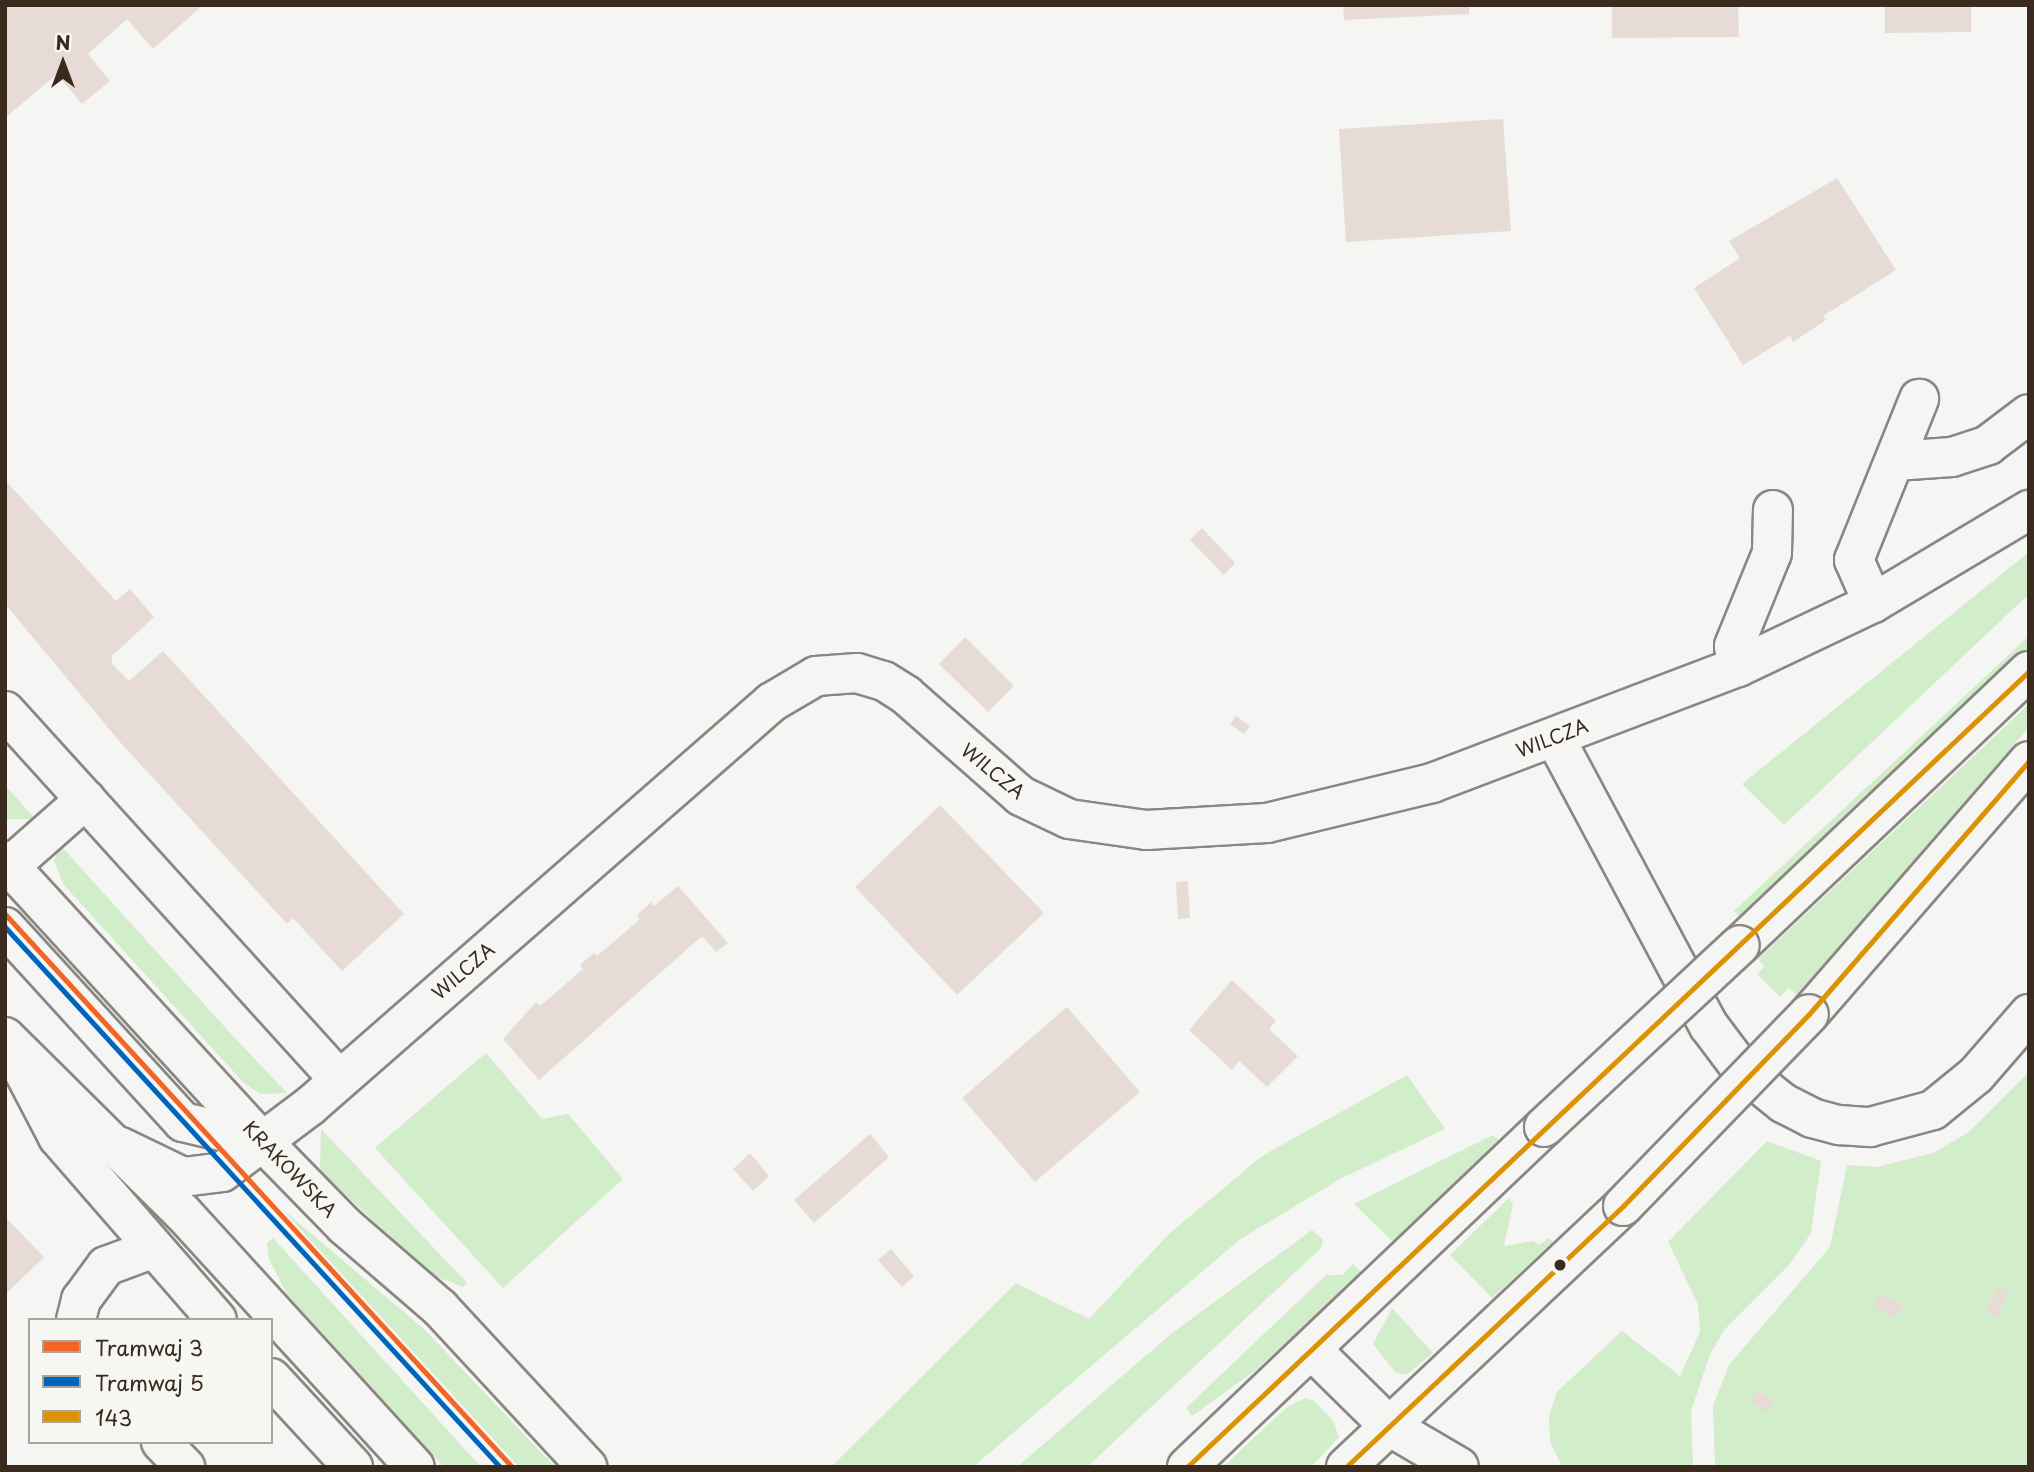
<!DOCTYPE html>
<style>
body{margin:0}
#map{position:relative;width:2034px;height:1472px;overflow:hidden;background:#f5f5f3;font-family:"Playpen Sans",sans-serif}
div>[style]{position:absolute}
.green>*{inset:0;background:#d1edc9}
.building>*{inset:0;background:#e6dcd5}
.roads{filter:drop-shadow(2px 0 #8a8683) drop-shadow(-2px 0 #8a8683) drop-shadow(0 2px #8a8683) drop-shadow(0 -2px #8a8683)}
.minor>*{height:38px;margin:-19px;padding:0 19px;transform-origin:19px;border-radius:19px;background:#f5f5f3}
.major>*{height:38px;margin:-19px;padding:0 19px;transform-origin:19px;border-radius:19px;background:#f5f5f3}
.bridges{filter:drop-shadow(2px 0 #8a8683) drop-shadow(-2px 0 #8a8683) drop-shadow(0 2px #8a8683) drop-shadow(0 -2px #8a8683)}
.major-bridge>*{height:38px;margin:-19px;padding:0 19px;transform-origin:19px;border-radius:19px;background:#f5f5f3}
.bus-1>*{height:5px;margin:-2.5px;padding:0 2.5px;transform-origin:2.5px;border-radius:2.5px;background:#db9304}
.tram-1>*{height:5px;margin:-2.5px;padding:0 2.5px;transform-origin:2.5px;border-radius:2.5px;background:#f26522}
.tram-2>*{height:5px;margin:-2.5px;padding:0 2.5px;transform-origin:2.5px;border-radius:2.5px;background:#0065bd}
.dots>*{width:19px;height:19px;translate:-50% -50%;box-sizing:border-box;border:4px solid #f6f6f2;border-radius:50%}
span{translate:-50% -50%;white-space:nowrap;text-align:center;line-height:1.15;-webkit-text-stroke:6px #f6f6f2;paint-order:stroke}
.street-label{font-size:19px;color:#3b2a1e}
.frame{position:absolute;inset:0;border:7px solid #3b2a1e;pointer-events:none}
.legend{position:absolute;left:28px;top:1318px;width:245px;height:126px;box-sizing:border-box;background:#f6f6f2;border:2px solid #aba49d;margin:0;padding:9px 12px;list-style:none;font-size:21px;color:#3b2a1e}
.legend li{display:flex;align-items:center;gap:14px;height:35px}
.legend b{width:35px;border:2px solid #aba49d}
.north{position:absolute;left:28px;top:28px;width:70px;height:70px;-webkit-text-stroke:5px #f6f6f2;paint-order:stroke;rotate:0deg;font-size:19px;font-weight:700;line-height:28px;text-align:center;color:#3b2a1e}
.north::after{content:'';display:block;margin:auto;width:24px;height:32px;background:#3b2a1e;clip-path:polygon(50% 0,100% 100%,50% 72%,0 100%)}
</style>
<div id="map">
<div class="green">
<div style="clip-path:polygon(2029px 552px,2029px 594px,1784px 825px,1742px 784px)"></div>
<div style="clip-path:polygon(2029px 636px,2029px 648px,1939px 733px,1740px 917px,1734px 911px)"></div>
<div style="clip-path:polygon(2029px 704px,2029px 727px,1893px 886px,1797px 995px,1788px 988px,1780px 997px,1757px 974px,1765px 966px,1758px 959px)"></div>
<div style="clip-path:polygon(5px 785px,35px 819px,5px 819px)"></div>
<div style="clip-path:polygon(60px 845px,232px 1035px,287px 1093px,260px 1094px,243px 1082px,64px 885px,54px 861px)"></div>
<div style="clip-path:polygon(486px 1053px,542px 1119px,568px 1114px,623px 1179px,503px 1288px,375px 1148px)"></div>
<div style="clip-path:polygon(2029px 1072px,2029px 1467px,1715px 1467px,1713px 1406px,1729px 1365px,1830px 1247px,1847px 1165px,1877px 1167px,1933px 1153px,1969px 1132px)"></div>
<div style="clip-path:polygon(1407px 1075px,1445px 1129px,1340px 1179px,1239px 1240px,973px 1467px,831px 1467px,1016px 1283px,1089px 1319px,1170px 1233px,1262px 1156px)"></div>
<div style="clip-path:polygon(321px 1129px,467px 1283px,463px 1287px,432px 1275px,320px 1171px)"></div>
<div style="clip-path:polygon(1493px 1135px,1499px 1140px,1393px 1242px,1354px 1204px)"></div>
<div style="clip-path:polygon(1767px 1141px,1821px 1161px,1811px 1233px,1790px 1264px,1725px 1329px,1710px 1354px,1691px 1411px,1693px 1467px,1562px 1467px,1550px 1441px,1549px 1415px,1557px 1392px,1622px 1331px,1680px 1376px,1700px 1332px,1698px 1304px,1668px 1242px)"></div>
<div style="clip-path:polygon(1509px 1198px,1513px 1204px,1504px 1246px,1533px 1241px,1539px 1245px,1549px 1238px,1553px 1242px,1492px 1298px,1450px 1255px)"></div>
<div style="clip-path:polygon(282px 1209px,424px 1329px,555px 1467px,519px 1467px)"></div>
<div style="clip-path:polygon(1312px 1230px,1323px 1240px,1321px 1248px,1087px 1467px,1017px 1467px,1171px 1334px)"></div>
<div style="clip-path:polygon(273px 1238px,481px 1467px,444px 1467px,287px 1294px,269px 1259px,267px 1243px)"></div>
<div style="clip-path:polygon(1353px 1264px,1362px 1273px,1256px 1370px,1192px 1416px,1186px 1408px,1326px 1275px,1342px 1275px)"></div>
<div style="clip-path:polygon(1392px 1308px,1433px 1353px,1406px 1375px,1395px 1372px,1373px 1344px)"></div>
<div style="clip-path:polygon(1305px 1398px,1313px 1400px,1333px 1421px,1339px 1437px,1311px 1467px,1223px 1467px,1286px 1408px)"></div>
</div>
<div class="building">
<div style="clip-path:polygon(5px 5px,203px 5px,153px 49px,127px 19px,88px 54px,110px 81px,82px 104px,57px 74px,5px 118px)"></div>
<div style="clip-path:polygon(1343px 5px,1469px 5px,1469px 14px,1344px 20px)"></div>
<div style="clip-path:polygon(1612px 5px,1738px 5px,1739px 37px,1612px 38px)"></div>
<div style="clip-path:polygon(1885px 5px,1971px 5px,1971px 32px,1885px 33px)"></div>
<div style="clip-path:polygon(1503px 119px,1511px 231px,1346px 242px,1339px 129px)"></div>
<div style="clip-path:polygon(1837px 178px,1896px 270px,1823px 316px,1826px 320px,1793px 342px,1790px 336px,1743px 365px,1694px 288px,1740px 258px,1729px 241px)"></div>
<div style="clip-path:polygon(5px 480px,116px 601px,130px 589px,154px 617px,112px 656px,112px 664px,129px 681px,163px 651px,404px 914px,342px 971px,293px 918px,287px 924px,120px 742px,5px 604px)"></div>
<div style="clip-path:polygon(1202px 528px,1235px 563px,1224px 575px,1190px 540px)"></div>
<div style="clip-path:polygon(965px 637px,1014px 686px,988px 712px,939px 664px)"></div>
<div style="clip-path:polygon(1236px 716px,1250px 726px,1244px 734px,1230px 724px)"></div>
<div style="clip-path:polygon(940px 805px,1044px 913px,957px 995px,855px 887px)"></div>
<div style="clip-path:polygon(1188px 881px,1190px 918px,1178px 919px,1176px 882px)"></div>
<div style="clip-path:polygon(678px 886px,728px 943px,716px 952px,702px 936px,539px 1080px,503px 1039px,536px 1002px,540px 1006px,583px 969px,580px 965px,594px 953px,597px 956px,640px 919px,637px 915px,651px 902px,654px 906px)"></div>
<div style="clip-path:polygon(1232px 980px,1276px 1021px,1269px 1029px,1298px 1056px,1267px 1087px,1239px 1061px,1232px 1070px,1189px 1030px)"></div>
<div style="clip-path:polygon(1067px 1007px,1140px 1092px,1035px 1182px,962px 1098px)"></div>
<div style="clip-path:polygon(870px 1134px,889px 1157px,814px 1223px,794px 1200px)"></div>
<div style="clip-path:polygon(750px 1153px,769px 1176px,753px 1191px,733px 1169px)"></div>
<div style="clip-path:polygon(5px 1217px,44px 1257px,5px 1295px)"></div>
<div style="clip-path:polygon(891px 1249px,914px 1276px,902px 1287px,878px 1260px)"></div>
<div style="clip-path:polygon(1997px 1287px,2008px 1293px,1997px 1318px,1985px 1312px)"></div>
<div style="clip-path:polygon(1880px 1294px,1903px 1304px,1895px 1318px,1873px 1307px)"></div>
<div style="clip-path:polygon(1758px 1391px,1774px 1401px,1767px 1412px,1750px 1402px)"></div>
</div>
<div class="roads">
<div class="minor">
<div style="left:1895px;top:461px;width:57px;rotate:-4deg"></div>
<div style="left:1952px;top:457px;width:38px;rotate:-18deg"></div>
<div style="left:1988px;top:445px;width:51px;rotate:-37.1deg"></div>
<div style="left:1873px;top:603px;width:47px;rotate:-113.8deg"></div>
<div style="left:1854px;top:560px;width:174px;rotate:-68deg"></div>
<div style="left:1738px;top:667px;width:21px;rotate:-101deg"></div>
<div style="left:1734px;top:646px;width:100px;rotate:-67.8deg"></div>
<div style="left:1772px;top:553px;width:43px;rotate:-88.7deg"></div>
<div style="left:5px;top:711px;width:497px;rotate:47.8deg"></div>
<div style="left:1555px;top:738px;width:327px;rotate:61.9deg"></div>
<div style="left:1709px;top:1026px;width:55px;rotate:53.1deg"></div>
<div style="left:1742px;top:1070px;width:53px;rotate:38.8deg"></div>
<div style="left:1783px;top:1103px;width:33px;rotate:27deg"></div>
<div style="left:1812px;top:1118px;width:28px;rotate:15deg"></div>
<div style="left:1839px;top:1125px;width:31px;rotate:4deg"></div>
<div style="left:1870px;top:1127px;width:65px;rotate:-15.1deg"></div>
<div style="left:1933px;top:1110px;width:55px;rotate:-39.1deg"></div>
<div style="left:1976px;top:1075px;width:81px;rotate:-49deg"></div>
<div style="left:10px;top:866px;width:101px;rotate:-41.4deg"></div>
<div style="left:5px;top:927px;width:264px;rotate:47.6deg"></div>
<div style="left:183px;top:1122px;width:81px;rotate:13.5deg"></div>
<div style="left:121px;top:1147px;width:69px;rotate:25.8deg"></div>
<div style="left:183px;top:1177px;width:39px;rotate:-7deg"></div>
<div style="left:222px;top:1172px;width:110px;rotate:-36.9deg"></div>
<div style="left:310px;top:1106px;width:614px;rotate:-41.17deg"></div>
<div style="left:772px;top:702px;width:51px;rotate:-30.6deg"></div>
<div style="left:816px;top:676px;width:41px;rotate:-4.2deg"></div>
<div style="left:857px;top:673px;width:28px;rotate:17deg"></div>
<div style="left:884px;top:681px;width:26px;rotate:32deg"></div>
<div style="left:906px;top:695px;width:153px;rotate:41.3deg"></div>
<div style="left:1021px;top:796px;width:53px;rotate:25.6deg"></div>
<div style="left:1069px;top:819px;width:78px;rotate:8.1deg"></div>
<div style="left:1146px;top:830px;width:121px;rotate:-3.3deg"></div>
<div style="left:1267px;top:823px;width:170px;rotate:-13.6deg"></div>
<div style="left:1432px;top:783px;width:327px;rotate:-20.8deg"></div>
<div style="left:1738px;top:667px;width:149px;rotate:-25.4deg"></div>
<div style="left:1873px;top:603px;width:182px;rotate:-30.8deg"></div>
<div style="left:76px;top:1320px;width:21px;rotate:-76deg"></div>
<div style="left:81px;top:1300px;width:42px;rotate:-53.7deg"></div>
<div style="left:106px;top:1266px;width:49px;rotate:-20.3deg"></div>
<div style="left:161px;top:1442px;width:35px;rotate:46deg"></div>
</div>
<div class="major">
<div style="left:5px;top:861px;width:380px;rotate:47.5deg"></div>
<div style="left:262px;top:1141px;width:119px;rotate:45.7deg"></div>
<div style="left:345px;top:1226px;width:125px;rotate:40.8deg"></div>
<div style="left:440px;top:1308px;width:217px;rotate:47.2deg"></div>
<div style="left:1740px;top:945px;width:398px;rotate:-43.5deg"></div>
<div style="left:1809px;top:1014px;width:335px;rotate:-49deg"></div>
<div style="left:5px;top:1037px;width:249px;rotate:44.7deg"></div>
<div style="left:182px;top:1212px;width:345px;rotate:47.6deg"></div>
<div style="left:24px;top:1072px;width:73px;rotate:62.4deg"></div>
<div style="left:58px;top:1137px;width:242px;rotate:49deg"></div>
<div style="left:1312px;top:1350px;width:108px;rotate:44.6deg"></div>
<div style="left:1389px;top:1426px;width:81px;rotate:30.4deg"></div>
<div style="left:271px;top:1378px;width:121px;rotate:47.3deg"></div>
<div style="left:1187px;top:1467px;width:493px;rotate:-43.6deg"></div>
<div style="left:1346px;top:1467px;width:381px;rotate:-43.3deg"></div>
</div>
</div>
<div class="bridges">
<div class="major-bridge">
<div style="left:1544px;top:1127px;width:267px;rotate:-42.9deg"></div>
<div style="left:1623px;top:1206px;width:267px;rotate:-45.9deg"></div>
</div>
</div>
<div class="bus-1">
<div style="left:1187px;top:1467px;width:1159px;rotate:-43.39deg"></div>
<div style="left:1346px;top:1467px;width:381px;rotate:-43.3deg"></div>
<div style="left:1623px;top:1206px;width:267px;rotate:-45.9deg"></div>
<div style="left:1809px;top:1014px;width:335px;rotate:-49deg"></div>
</div>
<div class="tram-1">
<div style="left:5px;top:914px;width:750px;rotate:47.48deg"></div>
</div>
<div class="tram-2">
<div style="left:5px;top:927px;width:733px;rotate:47.49deg"></div>
</div>
<div class="dots">
<div style="left:1560px;top:1265px;background:#3b2a1e"></div>
</div>
<div class="street-label">
<span style="left:1552px;top:738px;rotate:-21deg">WILCZA</span>
<span style="left:993px;top:771px;rotate:39deg">WILCZA</span>
<span style="left:463px;top:971px;rotate:-41deg">WILCZA</span>
<span style="left:290px;top:1169px;rotate:46deg">KRAKOWSKA</span>
</div>
<div class="frame"></div>
<ul class="legend">
<li><b style="height:9px;background:#f26522"></b>Tramwaj 3</li>
<li><b style="height:9px;background:#0065bd"></b>Tramwaj 5</li>
<li><b style="height:9px;background:#db9304"></b>143</li>
</ul>
<div class="north">N</div>
</div>
